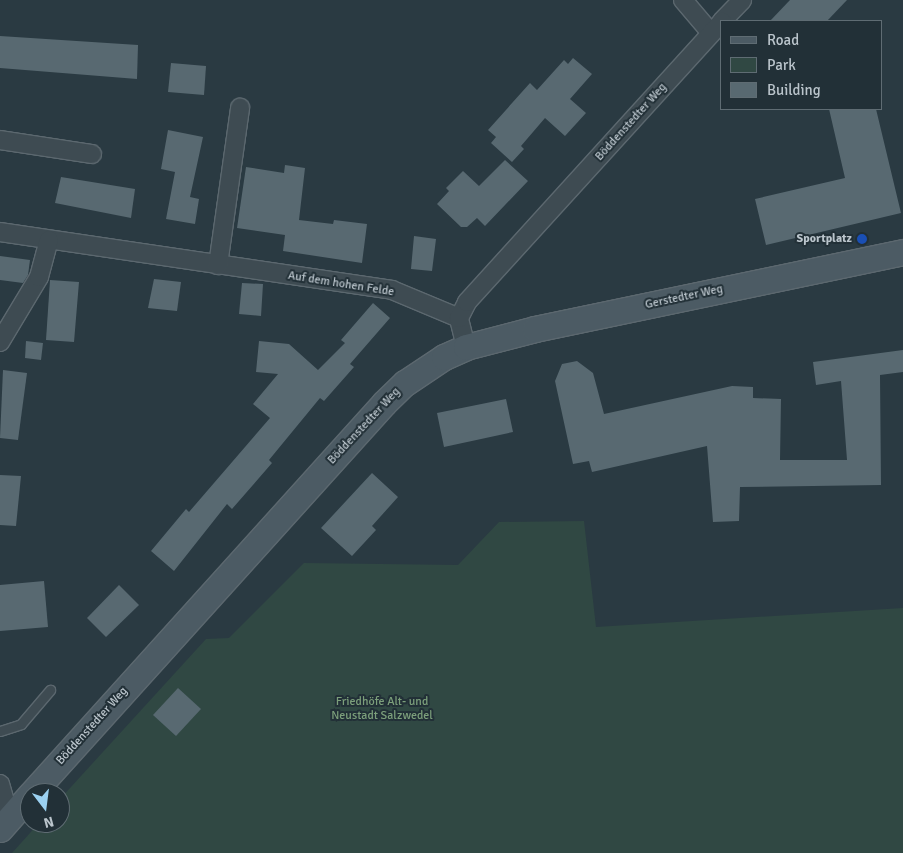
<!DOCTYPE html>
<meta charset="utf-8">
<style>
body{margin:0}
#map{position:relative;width:903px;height:853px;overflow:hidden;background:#2a3a42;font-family:Signika,sans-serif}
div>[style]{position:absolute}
.green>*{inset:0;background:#304843}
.building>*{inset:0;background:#586971}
.roads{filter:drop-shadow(1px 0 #5c686f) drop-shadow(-1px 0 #5c686f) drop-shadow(0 1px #5c686f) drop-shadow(0 -1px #5c686f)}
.lane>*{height:9px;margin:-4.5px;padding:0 4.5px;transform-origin:4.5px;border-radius:4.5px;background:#3e4b52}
.street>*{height:18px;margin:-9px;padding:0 9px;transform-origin:9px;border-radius:9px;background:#3e4b52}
.secondary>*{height:25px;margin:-12.5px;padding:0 12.5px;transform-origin:12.5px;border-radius:12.5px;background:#4c5b64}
.dots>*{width:14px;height:14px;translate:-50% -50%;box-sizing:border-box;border:2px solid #223037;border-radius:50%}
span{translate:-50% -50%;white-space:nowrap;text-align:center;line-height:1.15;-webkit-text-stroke:4px #223037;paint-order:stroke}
.street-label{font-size:12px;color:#bbc5cc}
.poi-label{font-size:12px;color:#bbc5cc;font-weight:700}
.right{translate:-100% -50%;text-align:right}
.park-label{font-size:12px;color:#7c9f7b}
.legend{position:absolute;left:720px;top:20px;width:162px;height:90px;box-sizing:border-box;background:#223037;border:1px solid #5f6c73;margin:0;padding:6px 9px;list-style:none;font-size:15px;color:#bbc5cc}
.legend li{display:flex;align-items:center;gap:10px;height:25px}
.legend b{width:25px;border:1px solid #5f6c73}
.north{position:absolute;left:20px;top:783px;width:50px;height:50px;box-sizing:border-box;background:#223037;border:1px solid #5f6c73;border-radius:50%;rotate:165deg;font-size:14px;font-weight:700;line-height:20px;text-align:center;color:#bbc5cc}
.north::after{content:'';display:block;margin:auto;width:18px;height:22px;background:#9bd1f1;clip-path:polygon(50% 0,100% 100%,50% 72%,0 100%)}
</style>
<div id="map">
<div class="green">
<div style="clip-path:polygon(584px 521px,596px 627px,903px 608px,903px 853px,12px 853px,39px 823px,60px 823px,60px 799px,206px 639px,229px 638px,304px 563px,458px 565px,499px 522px)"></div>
</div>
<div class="building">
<div style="clip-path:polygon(790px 0,847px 0,827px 21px,770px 21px)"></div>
<div style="clip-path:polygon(0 36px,138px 45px,137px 79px,0 68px)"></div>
<div style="clip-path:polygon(573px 58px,592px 74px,570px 99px,586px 113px,565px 136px,545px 118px,521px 146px,524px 149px,512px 162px,491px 143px,496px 137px,488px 130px,530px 83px,537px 90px,564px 60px,568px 64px)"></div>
<div style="clip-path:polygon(171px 63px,206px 66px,204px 95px,168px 92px)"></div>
<div style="clip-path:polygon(829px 109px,876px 109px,901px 213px,766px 245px,755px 199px,845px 178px)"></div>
<div style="clip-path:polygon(168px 130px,203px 137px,190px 197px,199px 199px,195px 224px,166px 219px,175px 172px,161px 169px)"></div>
<div style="clip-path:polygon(505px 160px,528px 181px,485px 226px,477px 218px,467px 227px,461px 227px,437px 204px,449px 191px,446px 188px,463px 171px,479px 186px)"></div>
<div style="clip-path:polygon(285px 165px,305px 168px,299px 220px,333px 224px,334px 220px,367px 224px,362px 263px,283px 251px,285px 235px,237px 228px,246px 167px,284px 173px)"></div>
<div style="clip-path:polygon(61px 177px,135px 189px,131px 218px,55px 203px)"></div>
<div style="clip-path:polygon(414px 236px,436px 239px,432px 271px,411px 269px)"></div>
<div style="clip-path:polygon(0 256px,30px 260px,28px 275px,23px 283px,0 280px)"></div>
<div style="clip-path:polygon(154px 279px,181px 282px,177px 311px,148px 308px)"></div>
<div style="clip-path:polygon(50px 280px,79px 282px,74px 342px,46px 340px)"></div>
<div style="clip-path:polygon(242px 283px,263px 284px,261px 316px,239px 314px)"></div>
<div style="clip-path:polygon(373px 303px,390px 318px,350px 364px,354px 367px,324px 401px,320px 398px,269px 460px,272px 463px,232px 509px,227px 504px,174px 571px,151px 551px,186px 509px,189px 512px,270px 418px,253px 404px,278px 374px,256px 372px,259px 341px,289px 344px,318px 370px,345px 343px,341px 340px)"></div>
<div style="clip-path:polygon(26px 341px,43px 343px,41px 360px,25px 358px)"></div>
<div style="clip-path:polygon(903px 350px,903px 372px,880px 375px,881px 485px,740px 487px,739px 521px,713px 522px,707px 446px,592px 472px,589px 461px,573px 464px,555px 381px,562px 364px,577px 361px,593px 373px,604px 414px,732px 386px,753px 387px,753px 398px,781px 399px,780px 460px,847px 460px,841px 381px,816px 385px,813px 362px)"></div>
<div style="clip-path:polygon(3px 370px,27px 373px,18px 440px,0 438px)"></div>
<div style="clip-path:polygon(506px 399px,513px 432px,444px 447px,437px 413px)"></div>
<div style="clip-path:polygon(372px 473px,398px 497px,372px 526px,376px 530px,352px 556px,321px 528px)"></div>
<div style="clip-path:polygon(0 475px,21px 476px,16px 526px,0 525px)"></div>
<div style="clip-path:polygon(44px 581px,48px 627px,0 631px,0 585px)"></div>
<div style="clip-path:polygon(119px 585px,139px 605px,106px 637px,87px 618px)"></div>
<div style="clip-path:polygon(178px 688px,201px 709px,176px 736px,153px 715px)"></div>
</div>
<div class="roads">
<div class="lane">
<div style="left:0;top:731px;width:22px;rotate:-18deg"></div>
<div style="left:21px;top:724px;width:45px;rotate:-49.5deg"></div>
</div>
<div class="street">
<div style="left:683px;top:0;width:43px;rotate:49.7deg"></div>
<div style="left:722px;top:21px;width:29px;rotate:-46deg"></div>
<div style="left:0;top:140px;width:93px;rotate:8.7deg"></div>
<div style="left:0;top:232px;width:396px;rotate:8.4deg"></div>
<div style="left:392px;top:290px;width:73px;rotate:22.7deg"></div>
<div style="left:218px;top:265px;width:159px;rotate:-82deg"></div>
<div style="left:0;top:342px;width:76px;rotate:-59deg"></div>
<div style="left:39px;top:277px;width:38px;rotate:-75deg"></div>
<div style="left:466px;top:347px;width:30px;rotate:-104deg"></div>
<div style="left:459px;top:318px;width:18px;rotate:-63deg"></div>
<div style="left:467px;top:302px;width:379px;rotate:-47.7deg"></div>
<div style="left:0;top:784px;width:35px;rotate:74deg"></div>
<div style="left:10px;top:818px;width:10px;rotate:180deg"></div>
</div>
<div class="secondary">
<div style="left:32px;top:793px;width:525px;rotate:-47.93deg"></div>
<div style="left:384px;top:403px;width:29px;rotate:-44deg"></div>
<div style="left:405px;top:383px;width:47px;rotate:-33.7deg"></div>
<div style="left:444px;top:357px;width:24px;rotate:-24deg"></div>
<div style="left:466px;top:347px;width:71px;rotate:-14.6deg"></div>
<div style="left:535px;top:329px;width:376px;rotate:-11.8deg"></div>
<div style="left:0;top:829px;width:45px;rotate:-48.6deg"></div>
</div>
</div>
<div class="dots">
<div style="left:862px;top:239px;background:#1a4fb4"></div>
</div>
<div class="street-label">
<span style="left:631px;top:122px;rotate:-48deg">Böddenstedter Weg</span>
<span style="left:341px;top:284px;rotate:9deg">Auf dem hohen Felde</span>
<span style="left:684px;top:297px;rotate:-12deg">Gerstedter Weg</span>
<span style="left:364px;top:426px;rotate:-47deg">Böddenstedter Weg</span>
<span style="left:92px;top:726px;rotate:-48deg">Böddenstedter Weg</span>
</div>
<div class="poi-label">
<span class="right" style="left:852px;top:239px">Sportplatz</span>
</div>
<div class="park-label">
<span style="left:382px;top:709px">Friedhöfe Alt- und<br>Neustadt Salzwedel</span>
</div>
<ul class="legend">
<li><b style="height:6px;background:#4c5b64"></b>Road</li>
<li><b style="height:14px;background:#304843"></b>Park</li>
<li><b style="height:14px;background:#586971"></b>Building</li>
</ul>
<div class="north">N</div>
</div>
